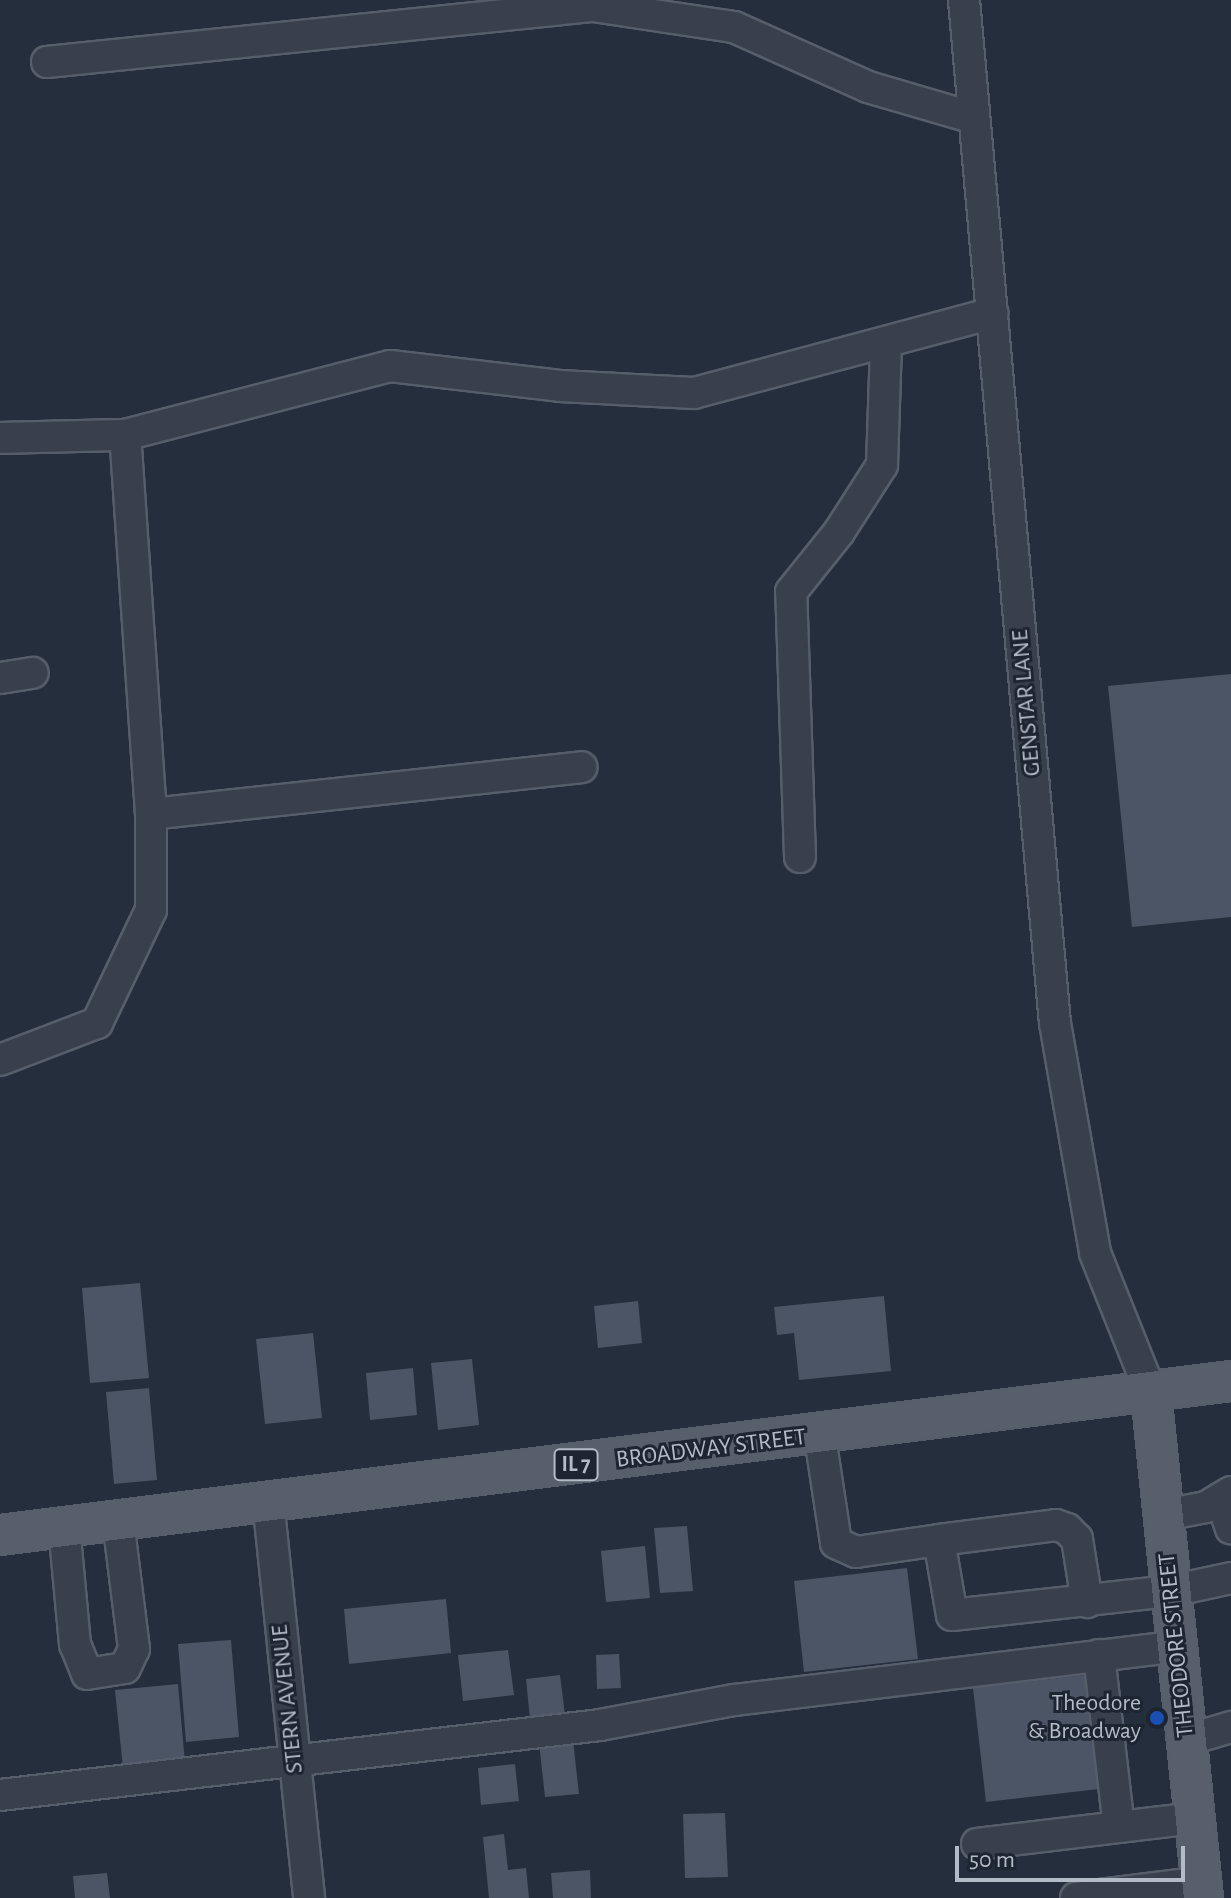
<!DOCTYPE html>
<style>
body{margin:0}
#map{position:relative;width:1231px;height:1898px;overflow:hidden;background:#252e3d;font-family:"Alegreya Sans",sans-serif}
div>[style]{position:absolute}
.building>*{inset:0;background:#4b5565}
.roads{filter:drop-shadow(2px 0 #575e6b) drop-shadow(-2px 0 #575e6b) drop-shadow(0 2px #575e6b) drop-shadow(0 -2px #575e6b)}
.minor>*{height:30px;margin:-15px;padding:0 15px;transform-origin:15px;border-radius:15px;background:#39404d}
.major>*{height:38px;margin:-19px;padding:0 19px;transform-origin:19px;border-radius:19px;background:#575f6d}
.dots>*{width:22px;height:22px;translate:-50% -50%;box-sizing:border-box;border:4px solid #1e2532;border-radius:50%}
span{translate:-50% -50%;white-space:nowrap;text-align:center;line-height:1.15;-webkit-text-stroke:6px #1e2532;paint-order:stroke}
.shield-label span{padding:2px 6px;background:#1e2532;border:2px solid;border-radius:6px;-webkit-text-stroke-width:0}
.shield-label{font-size:22px;color:#b4bbc8;font-weight:700}
.street-label{font-size:24px;color:#b4bbc8}
.poi-label{font-size:24px;color:#b4bbc8}
.right{translate:-100% -50%;text-align:right}
.scale{position:absolute;left:955px;top:1846px;width:230px;height:36px;box-sizing:border-box;border:4px solid #b4bbc8;border-top:0;padding-left:10px;font-size:24px;line-height:28px;white-space:nowrap;color:#b4bbc8;-webkit-text-stroke:6px #1e2532;paint-order:stroke}
</style>
<div id="map">
<div class="building">
<div style="clip-path:polygon(1231px 674px,1231px 917px,1132px 927px,1108px 686px)"></div>
<div style="clip-path:polygon(140px 1283px,149px 1378px,90px 1383px,82px 1288px)"></div>
<div style="clip-path:polygon(884px 1296px,891px 1371px,799px 1380px,794px 1333px,777px 1335px,774px 1307px)"></div>
<div style="clip-path:polygon(638px 1301px,642px 1343px,598px 1348px,594px 1306px)"></div>
<div style="clip-path:polygon(313px 1333px,322px 1418px,265px 1424px,256px 1339px)"></div>
<div style="clip-path:polygon(472px 1359px,479px 1425px,438px 1430px,431px 1363px)"></div>
<div style="clip-path:polygon(413px 1368px,417px 1415px,370px 1420px,366px 1373px)"></div>
<div style="clip-path:polygon(149px 1388px,157px 1480px,114px 1484px,106px 1392px)"></div>
<div style="clip-path:polygon(687px 1526px,693px 1591px,660px 1593px,654px 1528px)"></div>
<div style="clip-path:polygon(645px 1546px,650px 1598px,606px 1602px,601px 1551px)"></div>
<div style="clip-path:polygon(907px 1568px,918px 1659px,804px 1672px,794px 1581px)"></div>
<div style="clip-path:polygon(446px 1599px,451px 1653px,349px 1664px,344px 1609px)"></div>
<div style="clip-path:polygon(231px 1640px,239px 1737px,186px 1742px,178px 1644px)"></div>
<div style="clip-path:polygon(508px 1650px,514px 1695px,463px 1701px,458px 1655px)"></div>
<div style="clip-path:polygon(619px 1654px,621px 1688px,597px 1689px,596px 1655px)"></div>
<div style="clip-path:polygon(560px 1675px,565px 1715px,530px 1719px,526px 1679px)"></div>
<div style="clip-path:polygon(1086px 1675px,1099px 1789px,986px 1802px,973px 1688px)"></div>
<div style="clip-path:polygon(178px 1684px,185px 1763px,123px 1768px,115px 1690px)"></div>
<div style="clip-path:polygon(573px 1740px,579px 1794px,545px 1797px,539px 1743px)"></div>
<div style="clip-path:polygon(515px 1764px,519px 1801px,481px 1805px,478px 1768px)"></div>
<div style="clip-path:polygon(725px 1813px,728px 1877px,685px 1878px,683px 1814px)"></div>
<div style="clip-path:polygon(504px 1834px,508px 1870px,526px 1868px,529px 1898px,489px 1898px,483px 1837px)"></div>
<div style="clip-path:polygon(590px 1870px,591px 1898px,553px 1898px,551px 1873px)"></div>
<div style="clip-path:polygon(107px 1873px,110px 1898px,75px 1898px,73px 1876px)"></div>
</div>
<div class="roads">
<div class="minor">
<div style="left:964px;top:0;width:1027px;rotate:84.92deg"></div>
<div style="left:1055px;top:1023px;width:233px;rotate:80.1deg"></div>
<div style="left:1095px;top:1253px;width:151px;rotate:68.2deg"></div>
<div style="left:47px;top:62px;width:549px;rotate:-5.86deg"></div>
<div style="left:593px;top:6px;width:143px;rotate:8.5deg"></div>
<div style="left:734px;top:27px;width:147px;rotate:24.1deg"></div>
<div style="left:868px;top:87px;width:110px;rotate:16.3deg"></div>
<div style="left:0;top:438px;width:125px;rotate:-1.4deg"></div>
<div style="left:0;top:678px;width:33px;rotate:-9deg"></div>
<div style="left:151px;top:814px;width:433px;rotate:-6.2deg"></div>
<div style="left:800px;top:857px;width:265px;rotate:-91.9deg"></div>
<div style="left:791px;top:592px;width:77px;rotate:-51.3deg"></div>
<div style="left:839px;top:532px;width:80px;rotate:-57.3deg"></div>
<div style="left:882px;top:465px;width:122px;rotate:-88.1deg"></div>
<div style="left:0;top:1060px;width:104px;rotate:-20.9deg"></div>
<div style="left:97px;top:1023px;width:125px;rotate:-64.5deg"></div>
<div style="left:151px;top:910px;width:96px;rotate:-90deg"></div>
<div style="left:151px;top:814px;width:380px;rotate:-93.9deg"></div>
<div style="left:125px;top:435px;width:274px;rotate:-14.6deg"></div>
<div style="left:390px;top:366px;width:171px;rotate:6.7deg"></div>
<div style="left:560px;top:386px;width:134px;rotate:3deg"></div>
<div style="left:694px;top:393px;width:309px;rotate:-15deg"></div>
<div style="left:820px;top:1437px;width:107px;rotate:81.4deg"></div>
<div style="left:836px;top:1543px;width:22px;rotate:24deg"></div>
<div style="left:856px;top:1552px;width:84px;rotate:-8.2deg"></div>
<div style="left:939px;top:1540px;width:76px;rotate:80.2deg"></div>
<div style="left:952px;top:1615px;width:220px;rotate:-6.3deg"></div>
<div style="left:1171px;top:1591px;width:61px;rotate:-12.2deg"></div>
<div style="left:1221px;top:1498px;width:32px;rotate:72deg"></div>
<div style="left:268px;top:1500px;width:400px;rotate:84.1deg"></div>
<div style="left:1164px;top:1515px;width:43px;rotate:-10.8deg"></div>
<div style="left:1206px;top:1507px;width:29px;rotate:-31deg"></div>
<div style="left:64px;top:1526px;width:119px;rotate:84.7deg"></div>
<div style="left:75px;top:1644px;width:32px;rotate:68deg"></div>
<div style="left:87px;top:1674px;width:38px;rotate:-9deg"></div>
<div style="left:125px;top:1668px;width:21px;rotate:-65deg"></div>
<div style="left:134px;top:1649px;width:130px;rotate:-97.1deg"></div>
<div style="left:939px;top:1540px;width:118px;rotate:-7.3deg"></div>
<div style="left:1056px;top:1525px;width:12px;rotate:20deg"></div>
<div style="left:1067px;top:1529px;width:14px;rotate:45deg"></div>
<div style="left:1077px;top:1539px;width:64px;rotate:81deg"></div>
<div style="left:1099px;top:1655px;width:173px;rotate:83.4deg"></div>
<div style="left:1187px;top:1740px;width:46px;rotate:-16.5deg"></div>
<div style="left:0;top:1795px;width:604px;rotate:-6.65deg"></div>
<div style="left:600px;top:1725px;width:136px;rotate:-10.6deg"></div>
<div style="left:734px;top:1700px;width:446px;rotate:-6.9deg"></div>
<div style="left:977px;top:1844px;width:220px;rotate:-6.8deg"></div>
<div style="left:1076px;top:1898px;width:127px;rotate:-7.2deg"></div>
</div>
<div class="major">
<div style="left:1151px;top:1393px;width:508px;rotate:84.12deg"></div>
<div style="left:0;top:1535px;width:1241px;rotate:-7.13deg"></div>
</div>
</div>
<div class="dots">
<div style="left:1157px;top:1718px;background:#1a4fb4"></div>
</div>
<div class="shield-label">
<span style="left:576px;top:1465px">IL 7</span>
</div>
<div class="street-label">
<span style="left:1027px;top:703px;rotate:-95deg">GENSTAR LANE</span>
<span style="left:711px;top:1449px;rotate:-7deg">BROADWAY STREET</span>
<span style="left:1177px;top:1645px;rotate:-96deg">THEODORE STREET</span>
<span style="left:288px;top:1699px;rotate:-96deg">STERN AVENUE</span>
</div>
<div class="poi-label">
<span class="right" style="left:1141px;top:1718px">Theodore<br>&amp; Broadway</span>
</div>
<div class="scale">50 m</div>
</div>
